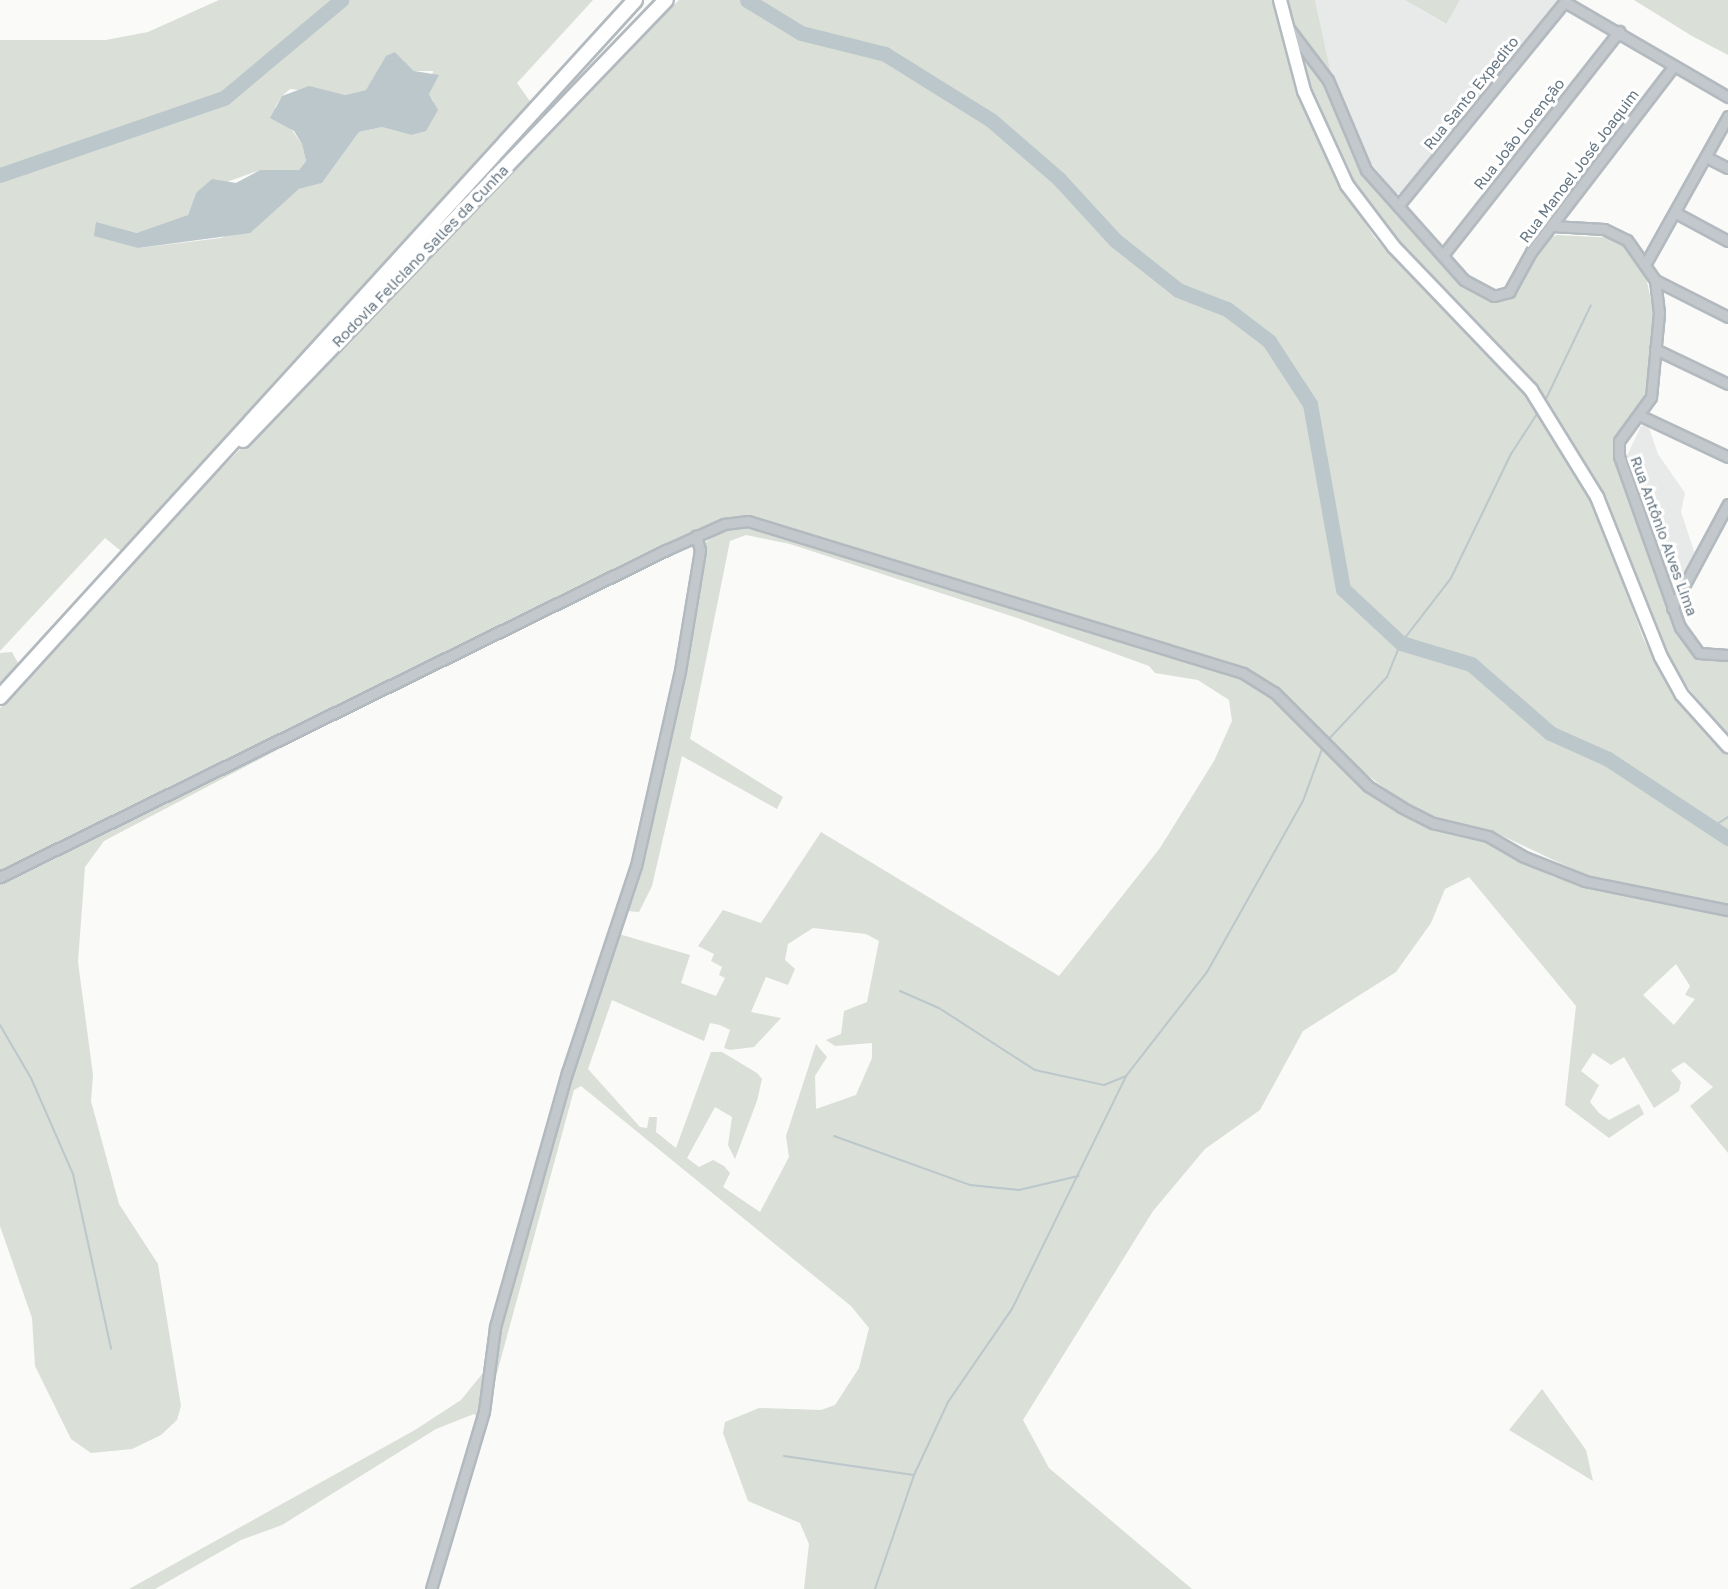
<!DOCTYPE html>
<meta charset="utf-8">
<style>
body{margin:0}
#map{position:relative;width:1728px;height:1589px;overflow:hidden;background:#fafaf8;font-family:"Golos Text",sans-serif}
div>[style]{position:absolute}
.built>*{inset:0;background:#e8e9e9}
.green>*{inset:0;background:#dadfd7}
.water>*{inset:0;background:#bbc7cb}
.stream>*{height:2px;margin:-1px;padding:0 1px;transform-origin:1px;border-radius:1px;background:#bbc7cb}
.river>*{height:15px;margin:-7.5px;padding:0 7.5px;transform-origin:7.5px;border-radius:7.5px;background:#bbc7cb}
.roads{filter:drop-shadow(2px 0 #b3babf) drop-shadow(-2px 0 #b3babf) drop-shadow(0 2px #b3babf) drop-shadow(0 -2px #b3babf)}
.street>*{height:9px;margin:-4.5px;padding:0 4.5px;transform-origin:4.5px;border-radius:4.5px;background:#c3c8cc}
.secondary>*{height:12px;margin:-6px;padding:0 6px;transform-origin:6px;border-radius:6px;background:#fff}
.primary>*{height:14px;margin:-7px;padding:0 7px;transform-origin:7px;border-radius:7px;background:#fff}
span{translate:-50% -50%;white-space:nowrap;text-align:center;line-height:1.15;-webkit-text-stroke:6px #fff;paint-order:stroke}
.street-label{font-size:15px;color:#657683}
</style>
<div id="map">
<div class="built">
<div style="clip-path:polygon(1315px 0,1405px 0,1445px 24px,1460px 0,1559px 0,1402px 194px,1395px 193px,1369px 161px,1350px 124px,1332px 78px)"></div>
<div style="clip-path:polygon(1648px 425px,1658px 454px,1685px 493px,1681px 512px,1696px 557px,1679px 586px,1669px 577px,1626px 458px,1641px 426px)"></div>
</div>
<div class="green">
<div style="clip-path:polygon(evenodd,219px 0,593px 0,517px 83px,532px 104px,121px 551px,105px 538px,0 651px,0 40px,106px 40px,148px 32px,219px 0,395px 52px,414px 71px,433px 71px,429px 94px,434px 102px,411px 135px,382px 127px,359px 132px,322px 183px,299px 189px,264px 219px,221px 238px,138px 248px,99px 234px,107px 225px,137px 233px,155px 230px,188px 215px,196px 193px,260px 170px,299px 170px,306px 161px,302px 144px,275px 107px,282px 96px,290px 89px,345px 95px,366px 90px,395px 52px)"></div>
<div style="clip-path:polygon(679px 0,1274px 0,1298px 90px,1340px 186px,1375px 238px,1526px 394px,1550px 428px,1594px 501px,1643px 638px,1666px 683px,1728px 754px,1728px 905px,1583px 874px,1490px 830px,1433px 817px,1401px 801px,1330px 746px,1284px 692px,1241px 668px,748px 516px,718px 521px,586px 583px,0 873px,0 708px,209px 481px)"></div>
<div style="clip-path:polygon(1283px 0,1315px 0,1332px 78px,1286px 12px)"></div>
<div style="clip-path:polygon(1405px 0,1460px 0,1446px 24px)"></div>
<div style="clip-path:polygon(1634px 0,1728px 0,1728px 55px,1692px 36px)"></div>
<div style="clip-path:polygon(1298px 48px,1325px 81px,1363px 172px,1462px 284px,1478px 294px,1504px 298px,1545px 240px,1557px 235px,1617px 238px,1643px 264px,1654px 313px,1650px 379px,1637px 415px,1616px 439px,1613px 455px,1678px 630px,1697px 656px,1728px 659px,1728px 738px,1665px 658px,1602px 494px,1560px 423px,1535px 387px,1363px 205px,1327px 137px)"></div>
<div style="clip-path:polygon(evenodd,750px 525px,1243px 676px,1272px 697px,1365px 790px,1398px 812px,1488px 842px,1554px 877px,1728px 914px,1728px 1153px,1690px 1106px,1713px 1087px,1684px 1062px,1671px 1070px,1681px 1082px,1679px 1091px,1654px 1108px,1624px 1057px,1611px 1065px,1593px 1053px,1581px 1071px,1599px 1085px,1590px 1102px,1599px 1113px,1609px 1120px,1639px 1104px,1644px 1114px,1609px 1138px,1565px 1105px,1576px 1006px,1469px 877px,1445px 889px,1431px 923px,1396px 972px,1303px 1031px,1260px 1110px,1205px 1149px,1153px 1211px,1023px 1420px,1049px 1468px,1192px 1589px,804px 1589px,809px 1544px,800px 1523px,748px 1501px,723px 1433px,725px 1422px,759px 1408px,821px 1410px,835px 1405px,859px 1368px,869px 1328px,851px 1306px,581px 1086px,574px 1090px,491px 1395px,500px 1328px,570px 1074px,619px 934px,690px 955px,681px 983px,716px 996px,725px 978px,719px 975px,722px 967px,711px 961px,714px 954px,698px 946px,723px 910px,761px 923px,821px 832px,1059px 976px,1160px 848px,1214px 761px,1232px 721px,1229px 700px,1198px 680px,1155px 673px,1149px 666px,1020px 619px,790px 544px,746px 535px,730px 541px,690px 739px,783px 797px,777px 809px,682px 756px,652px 886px,639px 912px,628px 911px,684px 673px,703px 544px,723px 530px,750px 525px,813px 928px,866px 934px,879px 941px,867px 1002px,844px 1011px,841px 1034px,826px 1040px,835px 1046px,872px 1043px,872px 1058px,856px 1095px,816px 1109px,815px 1076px,827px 1057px,816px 1044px,786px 1136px,789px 1157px,760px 1212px,723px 1187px,730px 1173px,724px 1166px,713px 1160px,699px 1167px,687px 1158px,715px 1107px,732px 1117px,728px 1145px,735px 1159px,757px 1101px,762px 1079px,757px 1073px,722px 1052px,711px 1052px,676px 1148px,656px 1132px,657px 1117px,649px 1117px,647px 1128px,640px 1127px,588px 1069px,612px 1000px,704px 1041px,710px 1023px,720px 1025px,730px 1030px,724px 1048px,730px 1050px,754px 1047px,781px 1018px,751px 1012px,766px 977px,788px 985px,795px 969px,785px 960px,788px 944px,813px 928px,750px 525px,1676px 964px,1690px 986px,1685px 995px,1695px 999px,1674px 1025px,1643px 995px,1676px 964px)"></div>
<div style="clip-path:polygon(12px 652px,18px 663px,0 684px,0 653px)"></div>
<div style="clip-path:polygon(357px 708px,104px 841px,85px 867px,78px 962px,93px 1075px,91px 1101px,119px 1204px,158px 1264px,181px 1406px,177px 1420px,161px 1435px,132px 1449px,91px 1453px,71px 1439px,35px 1366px,32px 1318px,0 1226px,0 884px)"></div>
<div style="clip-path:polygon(487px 1368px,479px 1418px,474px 1414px,436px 1429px,282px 1525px,241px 1540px,155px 1589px,129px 1589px,415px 1430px,461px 1400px)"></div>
<div style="clip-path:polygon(1542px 1389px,1586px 1450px,1593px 1481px,1509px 1430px)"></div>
</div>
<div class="water">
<div style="clip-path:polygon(395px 52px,414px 71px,439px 75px,429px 94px,438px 110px,426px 131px,411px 135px,382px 127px,359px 132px,322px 183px,299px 189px,250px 233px,138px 248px,94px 236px,96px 222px,137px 233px,188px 215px,196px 193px,212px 179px,236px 183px,260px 170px,299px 170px,306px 161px,302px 144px,294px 131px,270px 118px,282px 96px,309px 86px,345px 95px,366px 90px,386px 56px)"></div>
</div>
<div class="stream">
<div style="left:1545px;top:401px;width:106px;rotate:-64.4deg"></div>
<div style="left:1326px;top:742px;width:89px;rotate:-46.8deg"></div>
<div style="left:1387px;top:677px;width:37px;rotate:-68deg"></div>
<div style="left:1401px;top:643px;width:82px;rotate:-52.4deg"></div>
<div style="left:1451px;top:578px;width:138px;rotate:-64.2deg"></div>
<div style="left:1511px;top:454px;width:48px;rotate:-57deg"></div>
<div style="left:1711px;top:828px;width:20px;rotate:-33deg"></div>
<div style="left:900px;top:991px;width:43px;rotate:23.6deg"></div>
<div style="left:939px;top:1008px;width:114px;rotate:32.9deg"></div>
<div style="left:1035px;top:1070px;width:71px;rotate:12.3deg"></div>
<div style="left:1104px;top:1085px;width:24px;rotate:-22deg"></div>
<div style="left:0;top:1025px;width:61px;rotate:59.7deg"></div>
<div style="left:31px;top:1078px;width:105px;rotate:66.4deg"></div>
<div style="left:73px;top:1174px;width:179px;rotate:77.7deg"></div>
<div style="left:834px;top:1136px;width:145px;rotate:19.8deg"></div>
<div style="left:970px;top:1185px;width:49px;rotate:5.8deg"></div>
<div style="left:1019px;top:1190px;width:61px;rotate:-13.3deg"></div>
<div style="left:784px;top:1456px;width:131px;rotate:8.3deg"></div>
<div style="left:875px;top:1589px;width:120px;rotate:-71.1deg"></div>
<div style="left:914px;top:1475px;width:81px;rotate:-65deg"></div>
<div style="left:948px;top:1402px;width:113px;rotate:-55.5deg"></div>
<div style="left:1012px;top:1309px;width:259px;rotate:-63.9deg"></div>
<div style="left:1126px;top:1076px;width:132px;rotate:-52.1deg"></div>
<div style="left:1207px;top:972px;width:196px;rotate:-60.7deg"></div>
<div style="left:1303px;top:801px;width:55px;rotate:-69.9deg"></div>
</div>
<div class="river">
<div style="left:747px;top:0;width:63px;rotate:31.4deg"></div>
<div style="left:801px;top:33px;width:87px;rotate:14deg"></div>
<div style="left:885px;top:54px;width:125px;rotate:31.9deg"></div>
<div style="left:991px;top:120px;width:90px;rotate:40.9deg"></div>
<div style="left:1059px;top:179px;width:83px;rotate:47.4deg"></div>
<div style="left:1115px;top:240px;width:80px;rotate:38.4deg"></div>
<div style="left:1178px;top:290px;width:53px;rotate:21.2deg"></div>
<div style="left:1227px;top:309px;width:53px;rotate:37.3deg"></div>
<div style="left:1269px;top:341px;width:75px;rotate:56.9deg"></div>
<div style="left:1310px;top:404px;width:188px;rotate:79.9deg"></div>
<div style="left:1343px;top:589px;width:79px;rotate:43deg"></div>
<div style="left:1401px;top:643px;width:73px;rotate:16.7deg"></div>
<div style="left:1471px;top:664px;width:105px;rotate:41.1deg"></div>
<div style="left:1550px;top:733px;width:64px;rotate:24.1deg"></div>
<div style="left:1608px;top:759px;width:144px;rotate:33.4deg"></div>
<div style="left:0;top:175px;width:237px;rotate:-19deg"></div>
<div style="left:224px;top:98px;width:153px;rotate:-39.9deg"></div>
</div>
<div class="roads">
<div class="street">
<div style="left:1565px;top:2px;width:189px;rotate:30.2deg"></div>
<div style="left:1290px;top:30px;width:63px;rotate:52.8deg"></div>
<div style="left:1328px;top:80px;width:98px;rotate:67.1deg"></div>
<div style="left:1366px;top:170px;width:147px;rotate:48.3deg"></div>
<div style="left:1464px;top:280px;width:34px;rotate:28deg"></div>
<div style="left:1494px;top:296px;width:16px;rotate:-15deg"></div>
<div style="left:1509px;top:292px;width:46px;rotate:-61.2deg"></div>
<div style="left:1531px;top:252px;width:232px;rotate:-52.5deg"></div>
<div style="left:1708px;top:158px;width:22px;rotate:27deg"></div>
<div style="left:1398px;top:206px;width:266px;rotate:-50.8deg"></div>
<div style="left:1676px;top:213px;width:59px;rotate:28.3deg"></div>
<div style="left:1552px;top:226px;width:52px;rotate:3.3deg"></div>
<div style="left:1604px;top:229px;width:25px;rotate:26deg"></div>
<div style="left:1627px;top:240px;width:49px;rotate:55deg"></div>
<div style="left:1655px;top:280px;width:33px;rotate:83deg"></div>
<div style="left:1659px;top:313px;width:84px;rotate:95.4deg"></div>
<div style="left:1651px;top:397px;width:54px;rotate:126deg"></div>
<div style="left:1619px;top:441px;width:15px;rotate:90deg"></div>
<div style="left:1619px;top:456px;width:182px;rotate:70.4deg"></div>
<div style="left:1680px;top:627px;width:32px;rotate:54deg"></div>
<div style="left:1699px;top:653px;width:29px;rotate:4deg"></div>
<div style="left:1443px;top:255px;width:285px;rotate:-51.8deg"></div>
<div style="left:1647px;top:261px;width:166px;rotate:-60.8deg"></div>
<div style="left:1655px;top:280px;width:82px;rotate:26.9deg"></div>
<div style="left:1655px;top:349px;width:81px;rotate:25.6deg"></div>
<div style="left:1641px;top:416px;width:96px;rotate:25.2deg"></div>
<div style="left:1672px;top:608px;width:118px;rotate:-61.7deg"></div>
<div style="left:0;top:877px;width:742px;rotate:-26.15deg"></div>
<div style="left:666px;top:550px;width:64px;rotate:-24.1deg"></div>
<div style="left:724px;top:524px;width:24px;rotate:-7deg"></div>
<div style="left:748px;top:521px;width:518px;rotate:17.07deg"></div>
<div style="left:1243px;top:673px;width:36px;rotate:32deg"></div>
<div style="left:1274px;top:692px;width:133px;rotate:45deg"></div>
<div style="left:1368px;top:786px;width:39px;rotate:32deg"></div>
<div style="left:1401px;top:807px;width:36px;rotate:27deg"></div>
<div style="left:1433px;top:823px;width:57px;rotate:13.3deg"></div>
<div style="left:1488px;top:836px;width:39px;rotate:30deg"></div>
<div style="left:1522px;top:856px;width:68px;rotate:21.6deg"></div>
<div style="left:1585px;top:881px;width:146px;rotate:11.5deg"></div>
<div style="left:431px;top:1589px;width:186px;rotate:-73.4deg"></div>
<div style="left:484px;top:1411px;width:85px;rotate:-82.5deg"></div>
<div style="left:495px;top:1327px;width:264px;rotate:-74.2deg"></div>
<div style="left:567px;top:1073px;width:218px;rotate:-71.6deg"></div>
<div style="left:636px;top:866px;width:200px;rotate:-77.3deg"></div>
<div style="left:680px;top:671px;width:123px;rotate:-80.6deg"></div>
<div style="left:700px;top:550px;width:15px;rotate:-106deg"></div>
</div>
<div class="secondary">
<div style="left:1280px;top:0;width:94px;rotate:75.2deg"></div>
<div style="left:1304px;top:91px;width:103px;rotate:65.4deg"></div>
<div style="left:1347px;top:185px;width:78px;rotate:52.8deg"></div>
<div style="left:1394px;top:247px;width:198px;rotate:46.2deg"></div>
<div style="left:1531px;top:390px;width:126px;rotate:58.3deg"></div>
<div style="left:1597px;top:497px;width:172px;rotate:68.2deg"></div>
<div style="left:1661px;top:657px;width:43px;rotate:61.1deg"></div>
<div style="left:1682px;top:695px;width:69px;rotate:48deg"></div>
</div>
<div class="primary">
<div style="left:243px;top:440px;width:610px;rotate:-46.13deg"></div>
<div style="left:0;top:697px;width:943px;rotate:-47.66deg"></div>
</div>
</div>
<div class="street-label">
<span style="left:1471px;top:93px;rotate:-51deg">Rua Santo Expedito</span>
<span style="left:1519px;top:134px;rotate:-52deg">Rua João Lorenção</span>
<span style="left:1579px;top:166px;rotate:-53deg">Rua Manoel José Joaquim</span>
<span style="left:420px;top:256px;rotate:-46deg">Rodovia Feliciano Salles da Cunha</span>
<span style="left:1664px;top:536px;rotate:70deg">Rua Antônio Alves Lima</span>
</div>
</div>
